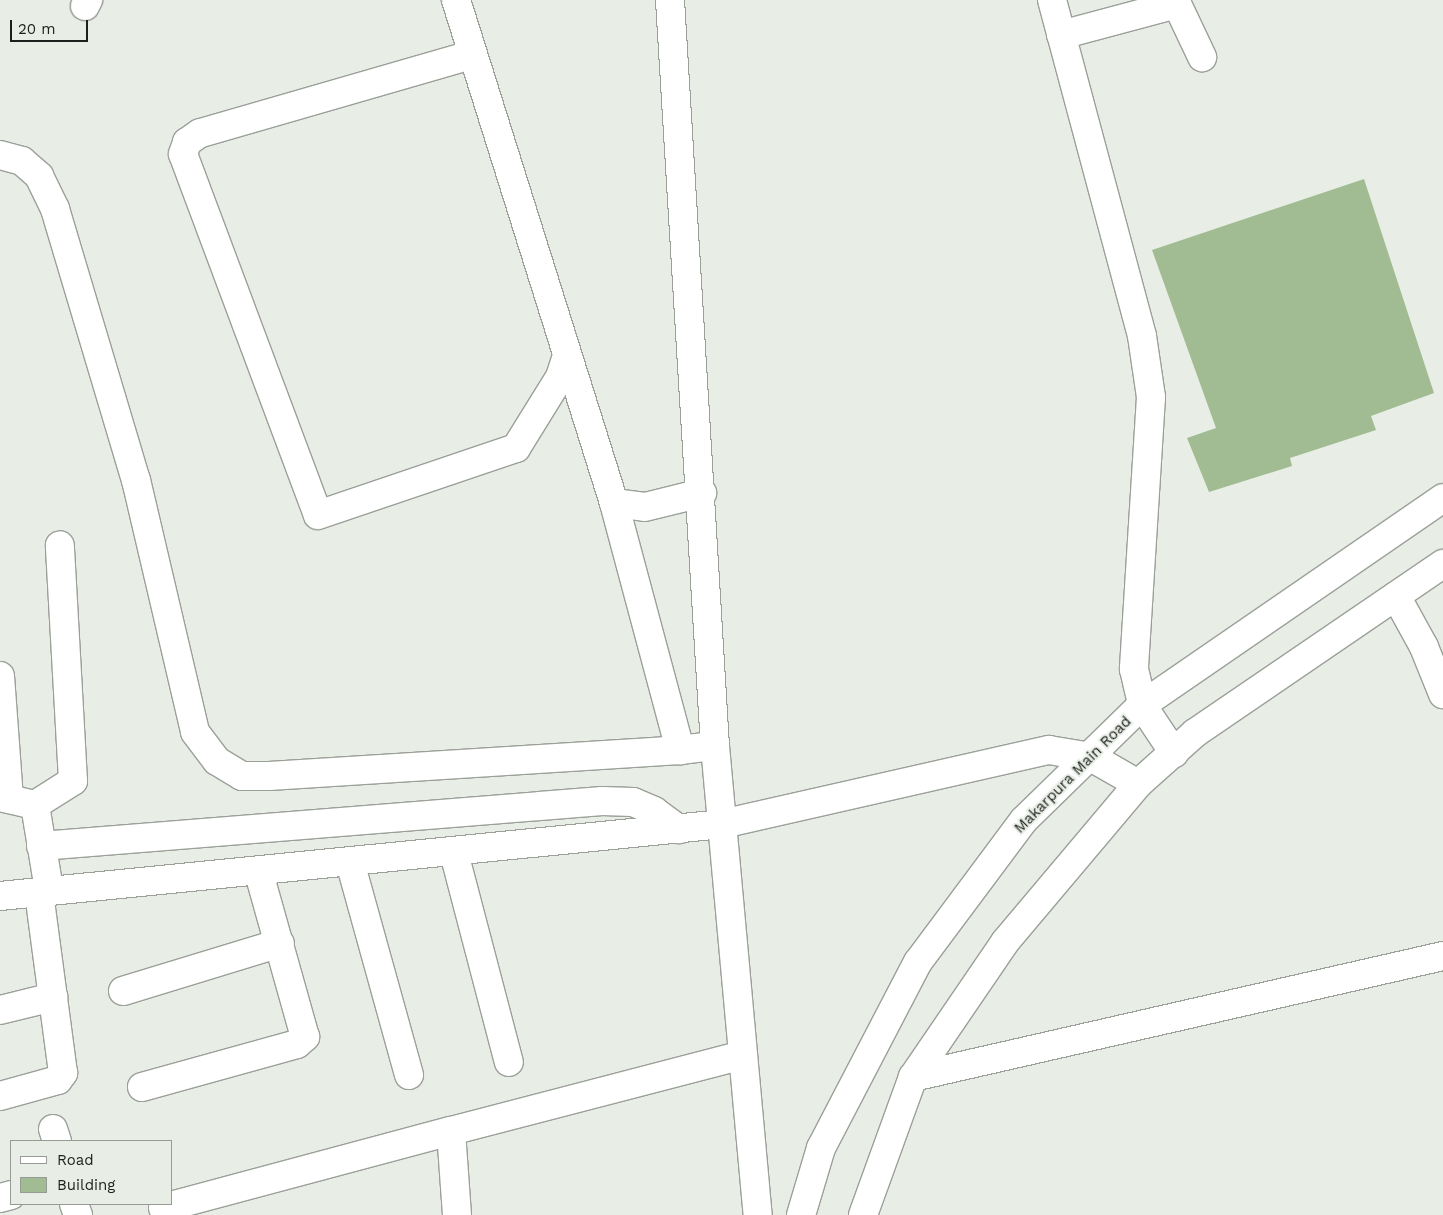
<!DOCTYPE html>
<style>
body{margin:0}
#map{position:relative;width:1443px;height:1215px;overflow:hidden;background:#e8eee5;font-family:"Work Sans",sans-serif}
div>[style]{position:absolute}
.building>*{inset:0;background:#a1bc92}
.roads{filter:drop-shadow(1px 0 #9ba099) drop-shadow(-1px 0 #9ba099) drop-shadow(0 1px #9ba099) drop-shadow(0 -1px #9ba099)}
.minor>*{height:28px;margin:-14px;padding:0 14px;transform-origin:14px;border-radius:14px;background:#fff}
.highway>*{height:28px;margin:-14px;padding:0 14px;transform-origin:14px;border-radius:14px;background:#fff}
span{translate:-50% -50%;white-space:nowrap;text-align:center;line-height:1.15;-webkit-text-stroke:4px #e8eee5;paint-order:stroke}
.street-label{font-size:15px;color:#1d1f1c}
.legend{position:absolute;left:10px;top:1140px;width:162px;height:65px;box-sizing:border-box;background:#e8eee5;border:1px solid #979b95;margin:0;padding:6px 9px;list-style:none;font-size:15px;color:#1d1f1c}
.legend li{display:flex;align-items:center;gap:10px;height:25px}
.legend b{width:25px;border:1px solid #979b95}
.scale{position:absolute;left:10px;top:20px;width:78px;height:22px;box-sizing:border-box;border:2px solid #1d1f1c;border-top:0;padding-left:6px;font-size:15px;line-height:18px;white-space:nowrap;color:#1d1f1c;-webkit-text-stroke:4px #e8eee5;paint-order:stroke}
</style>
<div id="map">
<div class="building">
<div style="clip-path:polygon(1364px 179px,1434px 393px,1371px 416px,1376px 430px,1290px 458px,1292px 466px,1209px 492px,1187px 438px,1216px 428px,1152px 250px)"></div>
</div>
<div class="roads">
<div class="minor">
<div style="left:456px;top:0;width:527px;rotate:72.56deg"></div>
<div style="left:614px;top:503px;width:256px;rotate:75deg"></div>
<div style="left:670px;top:0;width:747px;rotate:86.55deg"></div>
<div style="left:715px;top:746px;width:471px;rotate:84.8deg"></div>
<div style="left:1052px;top:0;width:348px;rotate:75deg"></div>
<div style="left:1142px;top:336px;width:62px;rotate:81.6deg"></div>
<div style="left:1151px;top:397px;width:273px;rotate:93.6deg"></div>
<div style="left:1134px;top:669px;width:37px;rotate:77deg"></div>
<div style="left:1142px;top:705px;width:58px;rotate:56.3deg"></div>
<div style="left:85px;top:6px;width:7px;rotate:-63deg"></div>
<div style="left:1061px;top:35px;width:120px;rotate:-15deg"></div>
<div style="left:1177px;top:4px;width:59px;rotate:64.7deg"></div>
<div style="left:471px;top:55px;width:282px;rotate:163.9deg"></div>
<div style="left:200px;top:133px;width:16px;rotate:145deg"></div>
<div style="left:187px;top:142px;width:13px;rotate:108deg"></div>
<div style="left:183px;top:154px;width:385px;rotate:69.5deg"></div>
<div style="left:318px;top:515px;width:209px;rotate:-18.7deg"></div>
<div style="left:516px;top:448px;width:84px;rotate:-58.2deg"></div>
<div style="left:560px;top:377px;width:22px;rotate:-72deg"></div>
<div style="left:0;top:155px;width:23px;rotate:15deg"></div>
<div style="left:22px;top:161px;width:23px;rotate:41deg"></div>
<div style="left:39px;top:176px;width:37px;rotate:64deg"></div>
<div style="left:55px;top:209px;width:283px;rotate:73.4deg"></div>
<div style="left:136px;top:480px;width:259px;rotate:76.8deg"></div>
<div style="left:195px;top:732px;width:36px;rotate:53deg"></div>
<div style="left:217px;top:761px;width:29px;rotate:31deg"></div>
<div style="left:242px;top:776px;width:27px"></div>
<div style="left:269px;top:776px;width:412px;rotate:-3.6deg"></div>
<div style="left:680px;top:750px;width:35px;rotate:-7deg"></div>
<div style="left:614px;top:503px;width:31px;rotate:7deg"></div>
<div style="left:645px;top:507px;width:59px;rotate:-13.8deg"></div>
<div style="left:1396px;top:596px;width:58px;rotate:61.2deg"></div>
<div style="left:1424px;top:647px;width:51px;rotate:68deg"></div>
<div style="left:0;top:676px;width:122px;rotate:85.8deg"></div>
<div style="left:0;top:797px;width:36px;rotate:13deg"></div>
<div style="left:35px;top:805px;width:86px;rotate:80.6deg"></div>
<div style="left:35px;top:805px;width:45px;rotate:-32.3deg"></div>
<div style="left:73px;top:781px;width:236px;rotate:-93.2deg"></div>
<div style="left:41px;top:846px;width:563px;rotate:-4.59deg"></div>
<div style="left:602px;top:801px;width:31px;rotate:2deg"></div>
<div style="left:633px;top:802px;width:23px;rotate:23deg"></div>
<div style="left:654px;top:811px;width:31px;rotate:36deg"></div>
<div style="left:454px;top:853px;width:216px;rotate:75.3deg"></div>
<div style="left:350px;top:862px;width:221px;rotate:74.5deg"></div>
<div style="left:0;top:896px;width:726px;rotate:-5.69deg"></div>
<div style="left:722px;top:824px;width:335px;rotate:-12.8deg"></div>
<div style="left:1049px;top:750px;width:43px;rotate:9.5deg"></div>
<div style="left:1091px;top:757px;width:54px;rotate:29.9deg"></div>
<div style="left:123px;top:991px;width:164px;rotate:-17deg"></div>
<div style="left:0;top:1010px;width:55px;rotate:-13.8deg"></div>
<div style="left:913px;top:1077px;width:544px;rotate:-12.86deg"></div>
<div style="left:142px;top:1087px;width:161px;rotate:-15.5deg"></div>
<div style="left:297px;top:1044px;width:11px;rotate:-41deg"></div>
<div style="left:305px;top:1037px;width:173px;rotate:-105.7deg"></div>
<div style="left:0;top:1096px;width:60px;rotate:-15.4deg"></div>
<div style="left:58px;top:1080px;width:9px;rotate:-54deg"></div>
<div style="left:63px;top:1073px;width:183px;rotate:-97.6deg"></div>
<div style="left:53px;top:1129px;width:13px;rotate:72deg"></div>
<div style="left:0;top:1198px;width:11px;rotate:-15deg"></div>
<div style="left:74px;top:1204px;width:12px;rotate:70deg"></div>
<div style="left:163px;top:1208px;width:298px;rotate:-15deg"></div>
<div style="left:457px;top:1215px;width:84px;rotate:-94.1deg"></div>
<div style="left:451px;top:1131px;width:301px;rotate:-14.6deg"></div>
</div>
<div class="highway">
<div style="left:801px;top:1215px;width:70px;rotate:-73.4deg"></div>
<div style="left:821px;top:1148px;width:210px;rotate:-62.5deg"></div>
<div style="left:918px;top:962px;width:177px;rotate:-53.3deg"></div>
<div style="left:1024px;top:820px;width:165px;rotate:-44.3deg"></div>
<div style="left:1142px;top:705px;width:365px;rotate:-34.5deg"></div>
<div style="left:863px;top:1215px;width:147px;rotate:-70.1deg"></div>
<div style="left:913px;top:1077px;width:163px;rotate:-55.7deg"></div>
<div style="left:1005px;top:942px;width:207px;rotate:-49.9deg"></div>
<div style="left:1138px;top:784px;width:76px;rotate:-41.8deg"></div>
<div style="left:1195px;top:733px;width:300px;rotate:-34.3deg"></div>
</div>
</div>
<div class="street-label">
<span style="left:1073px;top:775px;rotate:-45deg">Makarpura Main Road</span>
</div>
<ul class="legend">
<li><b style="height:6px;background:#fff"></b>Road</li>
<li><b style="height:14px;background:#a1bc92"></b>Building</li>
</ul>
<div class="scale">20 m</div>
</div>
